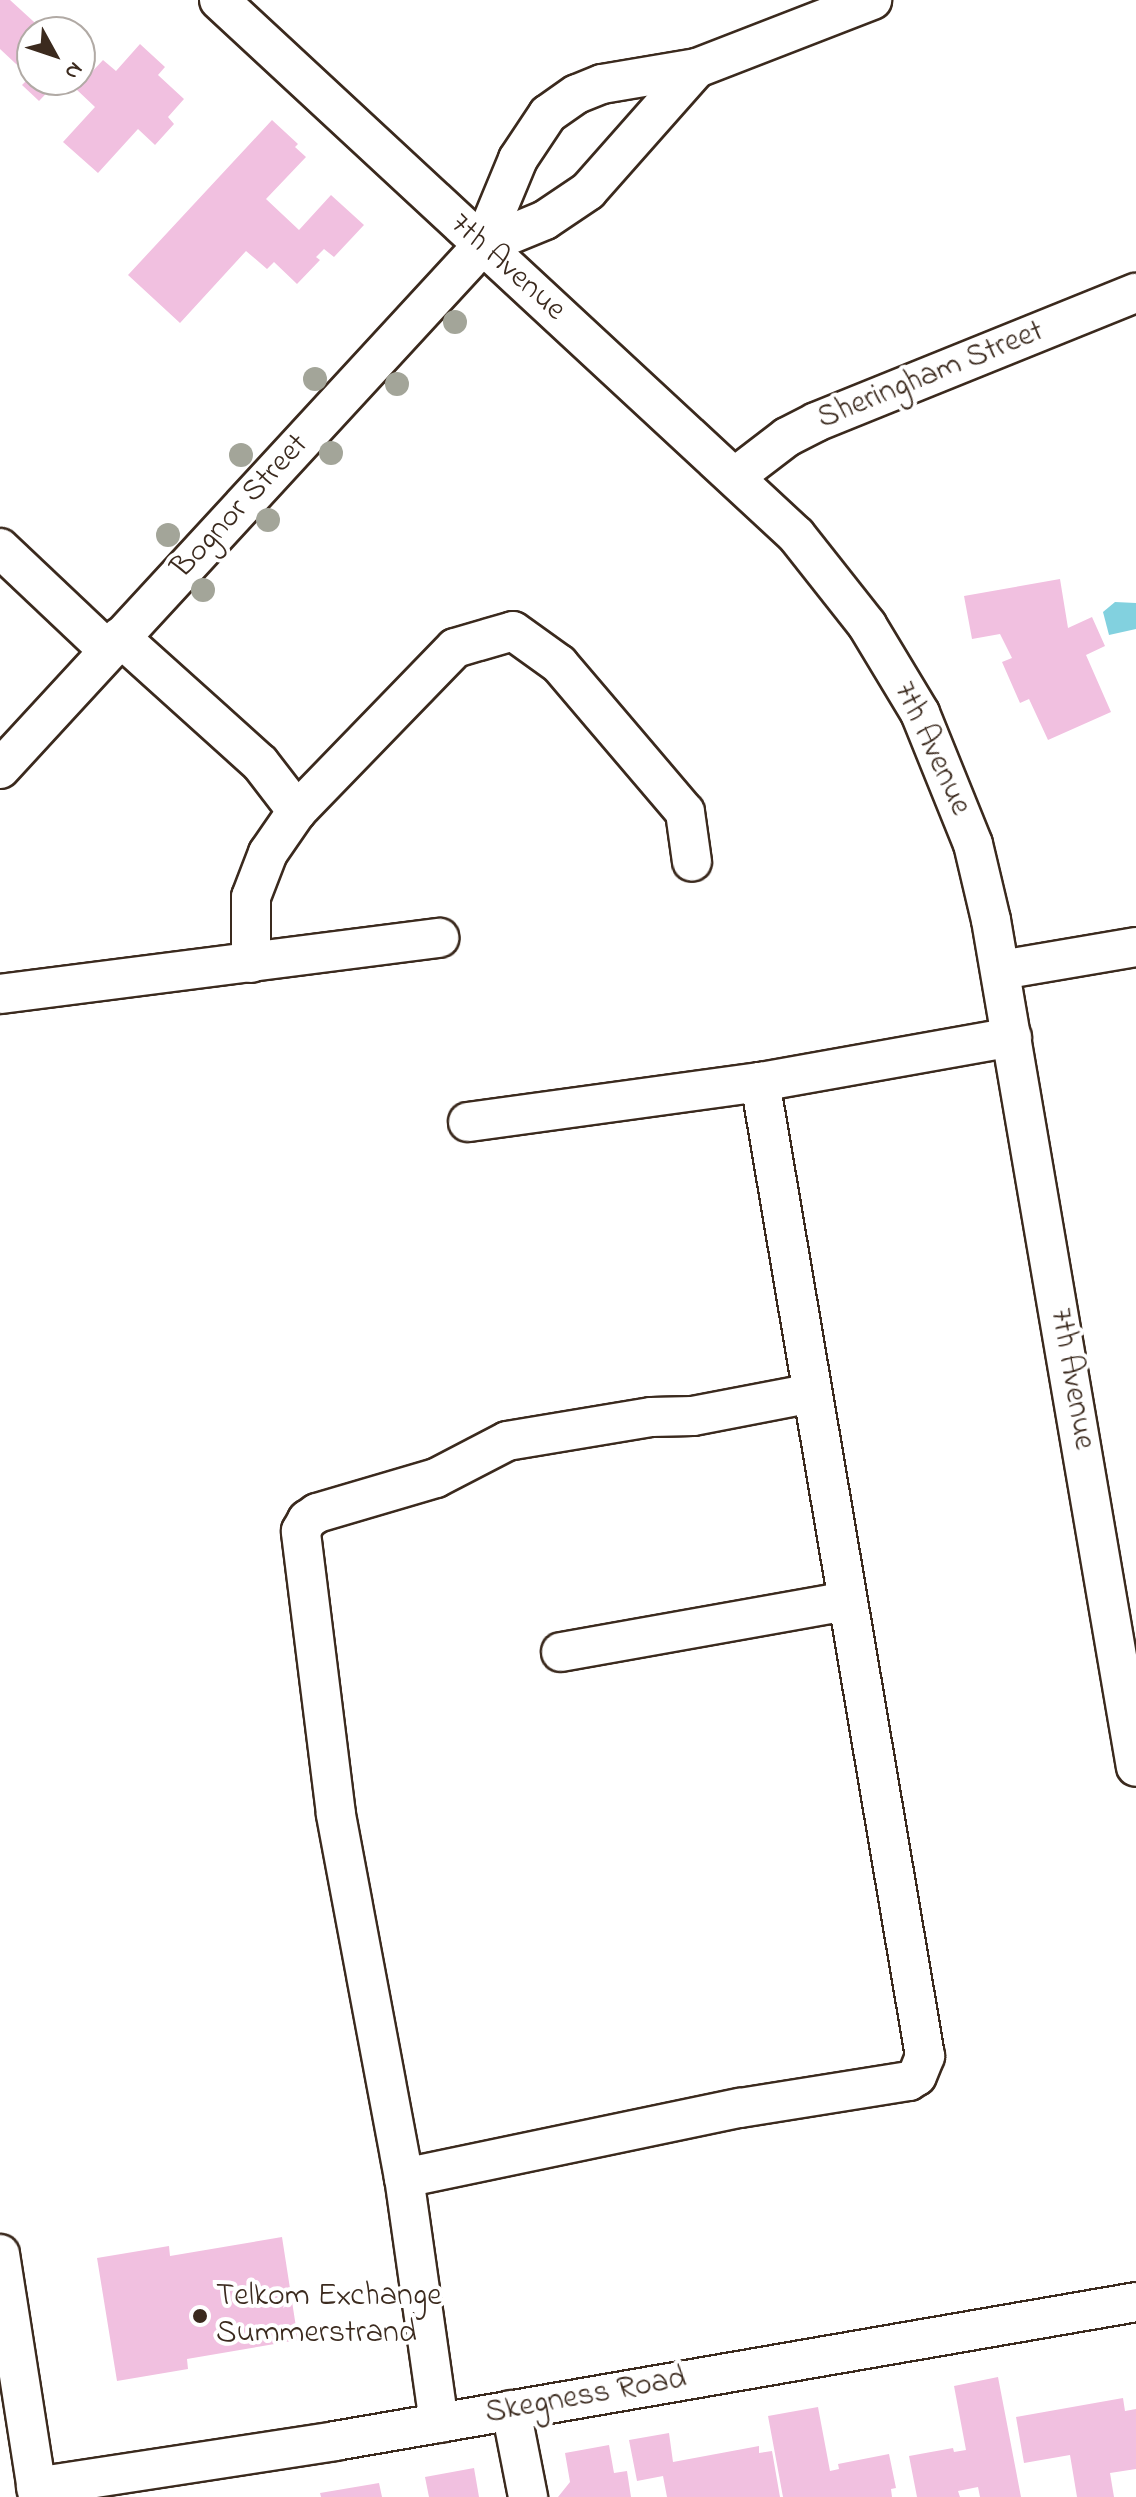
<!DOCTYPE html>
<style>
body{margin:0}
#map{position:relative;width:1136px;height:2497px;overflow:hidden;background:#fff;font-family:"Indie Flower",sans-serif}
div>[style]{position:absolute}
.water>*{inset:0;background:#82d1df}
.building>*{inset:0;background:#f1c0e0}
.roads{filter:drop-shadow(2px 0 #3b2a1e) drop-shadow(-2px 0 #3b2a1e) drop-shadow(0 2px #3b2a1e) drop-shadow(0 -2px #3b2a1e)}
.minor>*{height:38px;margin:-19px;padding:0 19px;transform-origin:19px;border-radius:19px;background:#fff}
.trees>*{width:24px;height:24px;margin:-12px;border-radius:50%;background:#a3a599}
.dots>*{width:22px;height:22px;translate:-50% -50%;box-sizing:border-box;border:4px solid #fff;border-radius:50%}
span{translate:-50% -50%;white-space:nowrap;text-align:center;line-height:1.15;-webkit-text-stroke:8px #fff;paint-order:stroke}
.street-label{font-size:32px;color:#3b2a1e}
.poi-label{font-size:32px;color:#3b2a1e}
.left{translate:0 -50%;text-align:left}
.north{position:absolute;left:16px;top:16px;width:80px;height:80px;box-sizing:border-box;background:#fff;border:2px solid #b1aaa5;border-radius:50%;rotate:130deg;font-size:22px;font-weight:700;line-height:32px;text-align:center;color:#3b2a1e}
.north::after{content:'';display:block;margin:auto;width:28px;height:36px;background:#3b2a1e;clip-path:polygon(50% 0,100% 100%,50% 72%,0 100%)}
</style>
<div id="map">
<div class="water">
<div style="clip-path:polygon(1115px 602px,1136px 603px,1136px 629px,1109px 635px,1103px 612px)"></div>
</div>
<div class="building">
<div style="clip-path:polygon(0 0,10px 0,45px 32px,32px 32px,32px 80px,59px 80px,39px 101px,22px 85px,30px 77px,0 49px)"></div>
<div style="clip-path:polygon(140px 44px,165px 67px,158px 75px,184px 99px,168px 117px,174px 124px,155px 145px,138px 129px,98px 173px,63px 142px,95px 107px,76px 89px,103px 60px,116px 71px)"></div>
<div style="clip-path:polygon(272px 120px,298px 144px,295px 147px,306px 157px,266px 199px,299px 230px,331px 195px,364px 225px,334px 257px,324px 249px,316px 257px,320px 260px,297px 284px,274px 262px,267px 269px,246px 251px,180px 323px,128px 275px)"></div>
<div style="clip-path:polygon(1060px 579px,1068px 628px,1092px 617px,1105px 646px,1086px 655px,1111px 712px,1048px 740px,1029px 699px,1020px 703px,1002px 662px,1012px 658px,1000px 634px,972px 639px,964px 596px)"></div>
<div style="clip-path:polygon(282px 2237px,298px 2340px,187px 2359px,188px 2369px,117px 2381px,97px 2258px,169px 2246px,170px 2256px)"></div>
<div style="clip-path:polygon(998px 2377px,1021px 2497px,980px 2497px,978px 2487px,958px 2491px,960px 2497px,917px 2497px,909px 2456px,953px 2448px,954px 2452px,966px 2450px,954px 2386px)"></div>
<div style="clip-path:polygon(1123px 2398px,1125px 2411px,1136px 2409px,1136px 2469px,1110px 2473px,1114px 2497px,1077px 2497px,1070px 2455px,1024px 2463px,1016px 2417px)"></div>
<div style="clip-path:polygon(818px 2407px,830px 2471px,839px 2469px,838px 2464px,889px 2454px,896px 2488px,891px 2489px,892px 2497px,783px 2497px,768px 2416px)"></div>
<div style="clip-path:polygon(669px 2433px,673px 2462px,759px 2446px,759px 2453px,772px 2451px,780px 2497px,667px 2497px,663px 2476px,637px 2481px,629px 2440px)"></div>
<div style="clip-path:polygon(609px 2445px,614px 2473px,627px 2471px,631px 2497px,558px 2497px,570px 2482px,565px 2453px)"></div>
<div style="clip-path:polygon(474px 2468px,479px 2497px,429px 2497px,425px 2477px)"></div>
<div style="clip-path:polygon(379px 2483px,382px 2497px,321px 2497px,320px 2493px)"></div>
</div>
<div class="roads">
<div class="minor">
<div style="left:219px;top:0;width:787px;rotate:42.84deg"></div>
<div style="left:796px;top:535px;width:115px;rotate:51.7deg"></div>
<div style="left:867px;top:625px;width:103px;rotate:58.9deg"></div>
<div style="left:920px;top:713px;width:141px;rotate:68deg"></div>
<div style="left:973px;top:844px;width:78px;rotate:76.7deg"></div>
<div style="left:991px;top:920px;width:859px;rotate:80.29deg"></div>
<div style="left:482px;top:246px;width:68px;rotate:-22.4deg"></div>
<div style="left:545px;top:220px;width:52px;rotate:-34deg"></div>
<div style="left:588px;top:191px;width:164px;rotate:-48.5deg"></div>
<div style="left:736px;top:476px;width:64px;rotate:-37.4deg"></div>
<div style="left:787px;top:437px;width:33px;rotate:-27deg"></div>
<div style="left:816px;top:422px;width:345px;rotate:-22deg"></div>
<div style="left:0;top:548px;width:149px;rotate:43.4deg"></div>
<div style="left:120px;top:637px;width:188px;rotate:42deg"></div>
<div style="left:260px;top:763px;width:61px;rotate:52.4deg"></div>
<div style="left:297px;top:811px;width:227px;rotate:-45.9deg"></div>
<div style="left:455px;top:648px;width:60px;rotate:-16.3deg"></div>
<div style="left:513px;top:631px;width:57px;rotate:35.7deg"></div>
<div style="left:559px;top:664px;width:194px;rotate:49.6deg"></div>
<div style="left:685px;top:812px;width:50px;rotate:82deg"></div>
<div style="left:0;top:769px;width:711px;rotate:-47.34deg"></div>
<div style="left:482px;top:246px;width:94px;rotate:-67.5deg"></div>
<div style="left:518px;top:159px;width:54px;rotate:-56.3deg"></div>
<div style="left:548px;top:114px;width:35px;rotate:-35deg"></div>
<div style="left:577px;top:94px;width:27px;rotate:-22deg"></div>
<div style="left:602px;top:84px;width:96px;rotate:-9.6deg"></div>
<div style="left:697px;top:68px;width:188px;rotate:-21.2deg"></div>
<div style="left:251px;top:963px;width:66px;rotate:-90deg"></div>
<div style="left:251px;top:897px;width:47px;rotate:-68.9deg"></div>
<div style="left:268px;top:853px;width:51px;rotate:-55.4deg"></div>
<div style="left:1001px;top:970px;width:137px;rotate:-9.7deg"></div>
<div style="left:0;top:994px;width:443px;rotate:-7.3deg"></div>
<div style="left:468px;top:1122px;width:295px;rotate:-7.8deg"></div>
<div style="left:760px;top:1082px;width:256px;rotate:-10.1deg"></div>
<div style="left:561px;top:1652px;width:291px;rotate:-10.1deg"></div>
<div style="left:404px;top:2178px;width:370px;rotate:-100.6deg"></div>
<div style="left:336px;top:1814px;width:285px;rotate:-97.1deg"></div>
<div style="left:301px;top:1531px;width:13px;rotate:-61deg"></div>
<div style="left:307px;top:1520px;width:12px;rotate:-35deg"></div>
<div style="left:317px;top:1513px;width:124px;rotate:-16.4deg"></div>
<div style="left:436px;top:1478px;width:80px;rotate:-27.5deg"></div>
<div style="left:507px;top:1441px;width:146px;rotate:-9.5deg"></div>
<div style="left:651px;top:1417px;width:42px;rotate:-1.4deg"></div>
<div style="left:693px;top:1416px;width:121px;rotate:-10.9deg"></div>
<div style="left:0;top:2254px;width:246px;rotate:81.1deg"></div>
<div style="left:511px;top:2410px;width:89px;rotate:78.9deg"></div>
<div style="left:439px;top:2423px;width:247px;rotate:-98.1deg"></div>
<div style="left:404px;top:2178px;width:343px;rotate:-11.8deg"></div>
<div style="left:740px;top:2108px;width:171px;rotate:-9.1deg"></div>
<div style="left:909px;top:2081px;width:9px;rotate:-32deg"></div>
<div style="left:917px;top:2076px;width:22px;rotate:-68deg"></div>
<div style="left:925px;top:2056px;width:988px;rotate:-99.61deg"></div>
<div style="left:36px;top:2487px;width:303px;rotate:-8.7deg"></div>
<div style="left:335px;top:2441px;width:813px;rotate:-9.84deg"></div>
</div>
</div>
<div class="trees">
<div style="left:455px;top:322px"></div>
<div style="left:315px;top:379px"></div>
<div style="left:397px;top:384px"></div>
<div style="left:331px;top:453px"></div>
<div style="left:241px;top:455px"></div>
<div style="left:268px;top:520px"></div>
<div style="left:168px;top:535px"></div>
<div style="left:203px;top:590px"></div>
</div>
<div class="dots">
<div style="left:200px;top:2316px;background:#3b2a1e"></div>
</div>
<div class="street-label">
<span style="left:507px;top:268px;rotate:42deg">7th Avenue</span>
<span style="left:931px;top:376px;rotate:-22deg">Sheringham Street</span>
<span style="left:241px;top:507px;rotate:-47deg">Bognor Street</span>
<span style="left:931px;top:749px;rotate:65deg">7th Avenue</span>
<span style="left:1071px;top:1379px;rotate:80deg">7th Avenue</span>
<span style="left:586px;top:2397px;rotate:-10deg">Skegness Road</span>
</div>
<div class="poi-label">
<span class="left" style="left:216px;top:2316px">Telkom Exchange<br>Summerstrand</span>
</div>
<div class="north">N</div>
</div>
